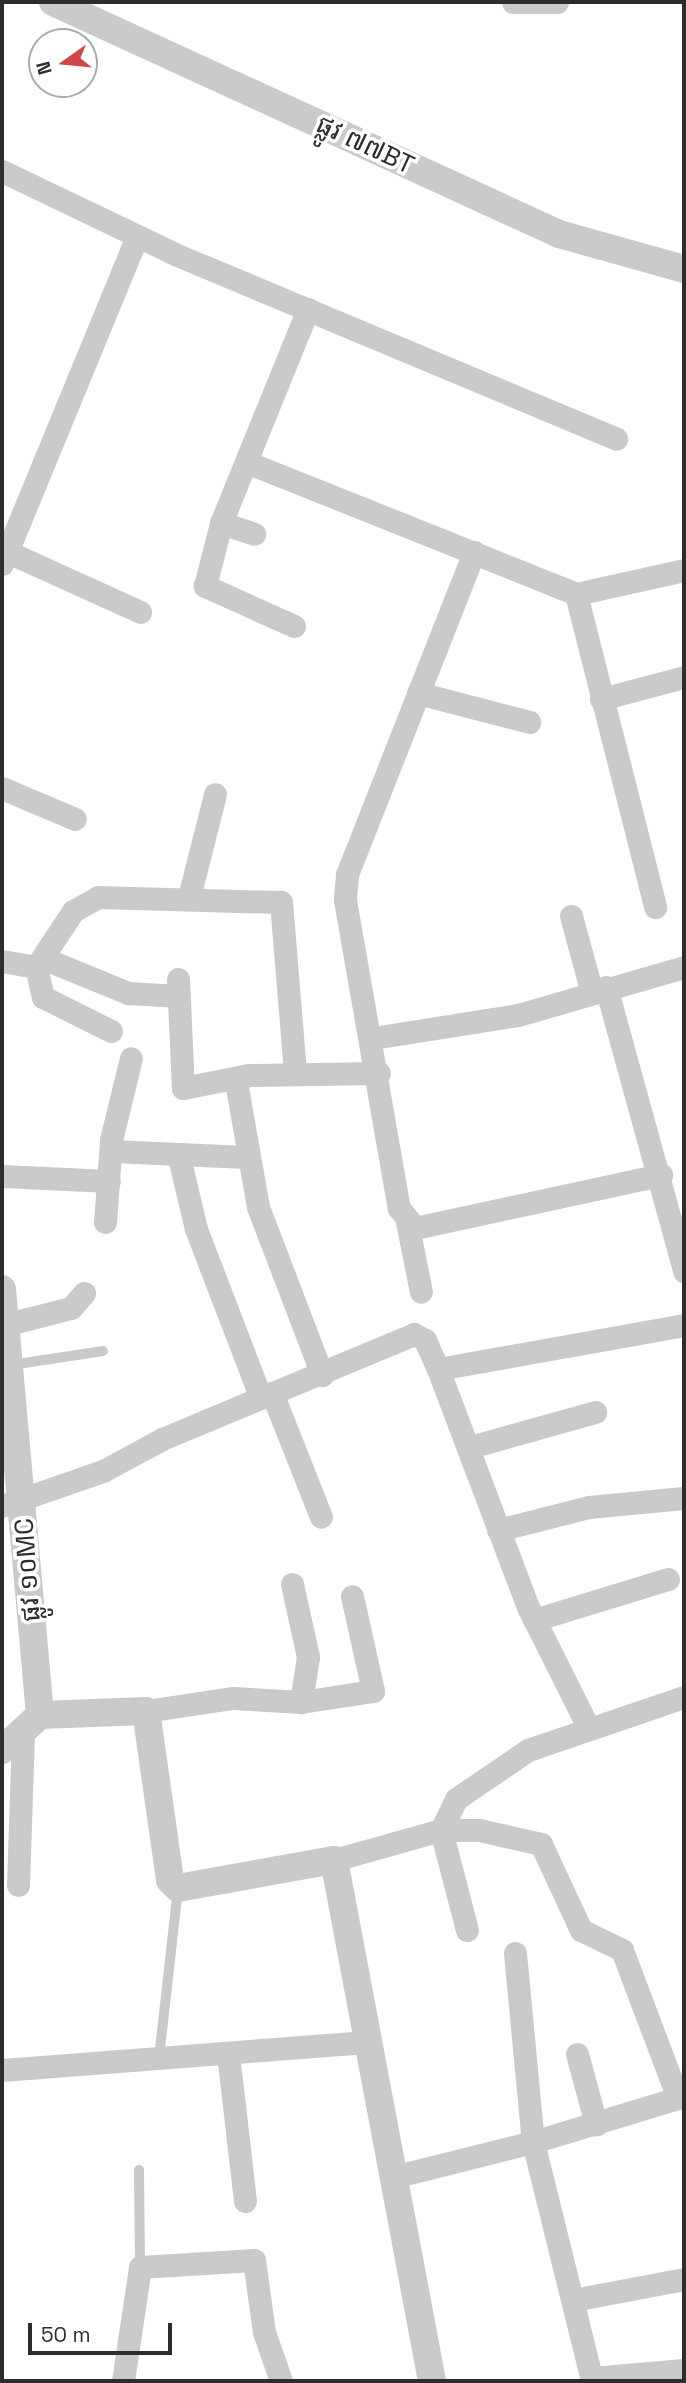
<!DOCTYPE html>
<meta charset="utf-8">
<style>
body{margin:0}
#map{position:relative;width:686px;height:2383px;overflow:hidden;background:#fff;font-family:"Space Grotesk","Noto Sans Khmer",sans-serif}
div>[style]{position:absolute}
.service>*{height:10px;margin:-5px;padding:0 5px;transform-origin:5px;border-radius:5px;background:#cacaca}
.minor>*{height:23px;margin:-11.5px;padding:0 11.5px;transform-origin:11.5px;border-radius:11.5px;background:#cacaca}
.tertiary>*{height:28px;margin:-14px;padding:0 14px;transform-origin:14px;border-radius:14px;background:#cacaca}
span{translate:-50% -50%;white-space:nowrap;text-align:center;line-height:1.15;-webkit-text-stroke:7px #fff;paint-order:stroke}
.street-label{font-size:26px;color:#2d2d2d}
.frame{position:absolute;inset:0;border:4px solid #2d2d2d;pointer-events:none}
.north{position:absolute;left:28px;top:28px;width:70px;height:70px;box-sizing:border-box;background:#fff;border:2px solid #ababab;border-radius:50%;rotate:255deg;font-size:19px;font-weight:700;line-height:28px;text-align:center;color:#2d2d2d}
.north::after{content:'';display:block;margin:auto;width:24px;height:32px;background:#ce4945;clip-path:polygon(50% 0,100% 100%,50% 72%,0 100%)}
.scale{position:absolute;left:28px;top:2323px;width:144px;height:32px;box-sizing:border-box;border:4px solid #2d2d2d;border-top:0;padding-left:9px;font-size:21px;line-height:24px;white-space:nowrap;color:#2d2d2d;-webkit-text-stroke:5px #fff;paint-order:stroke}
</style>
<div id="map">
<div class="service">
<div style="left:11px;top:1365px;width:93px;rotate:-8.7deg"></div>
<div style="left:159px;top:2058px;width:171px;rotate:-83.6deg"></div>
<div style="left:139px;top:2170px;width:97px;rotate:89.4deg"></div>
</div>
<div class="minor">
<div style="left:513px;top:2px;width:44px"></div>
<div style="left:2px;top:171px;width:194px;rotate:25.6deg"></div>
<div style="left:177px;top:255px;width:476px;rotate:22.7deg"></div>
<div style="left:249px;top:463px;width:352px;rotate:21.8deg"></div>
<div style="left:576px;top:594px;width:323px;rotate:75.8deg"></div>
<div style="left:221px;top:523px;width:35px;rotate:18deg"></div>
<div style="left:8px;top:552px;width:145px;rotate:24.4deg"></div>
<div style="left:474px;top:552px;width:347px;rotate:111.5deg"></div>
<div style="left:347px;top:875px;width:25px;rotate:95deg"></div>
<div style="left:345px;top:900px;width:313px;rotate:80.1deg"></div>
<div style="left:399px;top:1208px;width:26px;rotate:51deg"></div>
<div style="left:415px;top:1228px;width:252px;rotate:-12.2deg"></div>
<div style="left:2px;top:564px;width:354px;rotate:-67.6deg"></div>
<div style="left:576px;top:594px;width:111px;rotate:-12.5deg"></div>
<div style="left:294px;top:626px;width:98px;rotate:-155.8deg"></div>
<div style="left:205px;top:586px;width:65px;rotate:-75.7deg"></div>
<div style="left:221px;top:523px;width:231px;rotate:-67.9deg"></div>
<div style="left:418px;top:693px;width:115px;rotate:14.6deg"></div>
<div style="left:601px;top:699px;width:86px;rotate:-14.8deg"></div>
<div style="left:2px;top:788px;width:79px;rotate:23deg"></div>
<div style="left:189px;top:897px;width:106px;rotate:-75.8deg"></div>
<div style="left:571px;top:916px;width:80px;rotate:74.7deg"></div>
<div style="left:45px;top:959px;width:90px;rotate:22.3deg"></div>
<div style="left:128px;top:993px;width:51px;rotate:3.4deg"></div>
<div style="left:2px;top:961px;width:35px;rotate:10deg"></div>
<div style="left:36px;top:967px;width:67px;rotate:-56.5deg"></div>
<div style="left:73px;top:911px;width:29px;rotate:-29deg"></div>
<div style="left:98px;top:897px;width:183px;rotate:1.6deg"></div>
<div style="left:281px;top:902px;width:171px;rotate:85.3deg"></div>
<div style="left:36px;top:967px;width:31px;rotate:77deg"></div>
<div style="left:43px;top:997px;width:76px;rotate:26.6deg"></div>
<div style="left:178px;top:979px;width:109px;rotate:87.4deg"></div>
<div style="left:183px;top:1088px;width:67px;rotate:-11.1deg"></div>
<div style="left:249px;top:1075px;width:130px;rotate:-0.9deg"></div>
<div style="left:606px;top:987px;width:295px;rotate:74.6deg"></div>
<div style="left:373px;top:1038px;width:147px;rotate:-9deg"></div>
<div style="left:518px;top:1015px;width:173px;rotate:-16.1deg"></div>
<div style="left:236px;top:1082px;width:127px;rotate:80deg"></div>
<div style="left:258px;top:1207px;width:180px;rotate:69.1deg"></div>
<div style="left:113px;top:1151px;width:132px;rotate:2.6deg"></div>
<div style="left:179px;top:1157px;width:74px;rotate:76.7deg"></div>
<div style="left:196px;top:1229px;width:181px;rotate:69deg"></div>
<div style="left:2px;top:1176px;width:107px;rotate:2.7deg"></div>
<div style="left:105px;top:1222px;width:82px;rotate:-85.8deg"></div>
<div style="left:111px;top:1140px;width:84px;rotate:-76.3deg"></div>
<div style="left:407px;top:1222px;width:71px;rotate:78.7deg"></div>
<div style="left:8px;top:1324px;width:65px;rotate:-14.3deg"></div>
<div style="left:71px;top:1308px;width:20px;rotate:-49deg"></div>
<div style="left:438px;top:1369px;width:250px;rotate:-10.1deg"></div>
<div style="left:272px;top:1393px;width:133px;rotate:68.4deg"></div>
<div style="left:470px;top:1447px;width:130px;rotate:-15.6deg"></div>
<div style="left:2px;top:1506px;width:107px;rotate:-19.1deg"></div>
<div style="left:103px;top:1471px;width:67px;rotate:-28.5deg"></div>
<div style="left:162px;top:1439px;width:273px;rotate:-22.6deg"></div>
<div style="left:414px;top:1334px;width:13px;rotate:29deg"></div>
<div style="left:425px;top:1340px;width:32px;rotate:66deg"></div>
<div style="left:438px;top:1369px;width:254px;rotate:69.3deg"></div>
<div style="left:528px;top:1607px;width:134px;rotate:63.4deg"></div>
<div style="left:498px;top:1530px;width:94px;rotate:-14.2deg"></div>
<div style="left:589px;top:1507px;width:95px;rotate:-5.4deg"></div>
<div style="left:292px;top:1584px;width:75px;rotate:77.6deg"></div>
<div style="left:308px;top:1657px;width:46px;rotate:98.8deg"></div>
<div style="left:534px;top:1620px;width:140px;rotate:-17deg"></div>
<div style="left:146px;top:1711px;width:88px;rotate:-8.5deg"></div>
<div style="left:233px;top:1698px;width:68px;rotate:3.4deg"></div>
<div style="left:301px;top:1702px;width:73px;rotate:-8.7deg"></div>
<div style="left:373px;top:1691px;width:97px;rotate:-102.5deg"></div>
<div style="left:334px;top:1860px;width:111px;rotate:-15.7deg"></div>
<div style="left:441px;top:1830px;width:38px"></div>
<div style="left:479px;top:1830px;width:64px;rotate:12.7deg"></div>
<div style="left:541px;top:1844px;width:95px;rotate:65.1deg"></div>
<div style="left:581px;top:1930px;width:46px;rotate:26deg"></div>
<div style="left:622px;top:1950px;width:158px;rotate:69.3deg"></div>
<div style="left:18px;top:1885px;width:150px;rotate:-88.1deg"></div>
<div style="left:467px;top:1930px;width:103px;rotate:-104.6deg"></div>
<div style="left:441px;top:1830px;width:34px;rotate:-64deg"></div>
<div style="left:456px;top:1799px;width:87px;rotate:-34.2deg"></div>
<div style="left:528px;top:1750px;width:165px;rotate:-18.8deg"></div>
<div style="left:515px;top:1953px;width:190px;rotate:84.6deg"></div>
<div style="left:533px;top:2142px;width:158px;rotate:-16.9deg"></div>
<div style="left:228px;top:2054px;width:148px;rotate:83.4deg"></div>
<div style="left:577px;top:2054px;width:73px;rotate:74.8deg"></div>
<div style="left:2px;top:2070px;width:365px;rotate:-4.4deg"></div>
<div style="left:393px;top:2177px;width:144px;rotate:-14deg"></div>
<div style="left:533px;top:2142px;width:246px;rotate:76.1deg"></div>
<div style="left:573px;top:2300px;width:113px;rotate:-10.7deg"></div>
<div style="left:591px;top:2378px;width:93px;rotate:-4.9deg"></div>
<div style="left:123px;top:2381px;width:115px;rotate:-81.5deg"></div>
<div style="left:140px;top:2267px;width:114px;rotate:-3.5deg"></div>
<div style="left:254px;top:2260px;width:73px;rotate:82.1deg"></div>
<div style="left:264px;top:2332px;width:52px;rotate:70.9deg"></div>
</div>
<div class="tertiary">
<div style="left:53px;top:2px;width:557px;rotate:24.63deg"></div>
<div style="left:559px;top:234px;width:130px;rotate:15.6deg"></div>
<div style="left:2px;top:1289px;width:428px;rotate:84.9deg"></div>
<div style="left:40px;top:1715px;width:52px;rotate:137.4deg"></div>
<div style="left:40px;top:1715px;width:106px;rotate:-2.2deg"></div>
<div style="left:146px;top:1711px;width:171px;rotate:81.9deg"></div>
<div style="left:170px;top:1880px;width:11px;rotate:45deg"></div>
<div style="left:178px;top:1888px;width:158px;rotate:-10.2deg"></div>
<div style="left:334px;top:1860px;width:530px;rotate:79.35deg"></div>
</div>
<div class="street-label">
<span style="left:365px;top:145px;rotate:25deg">ផ្លូវ ៧៧BT</span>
<span style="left:28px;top:1570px;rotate:-94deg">ផ្លូវ ១០MC</span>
</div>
<div class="frame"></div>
<div class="north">N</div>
<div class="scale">50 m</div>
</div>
